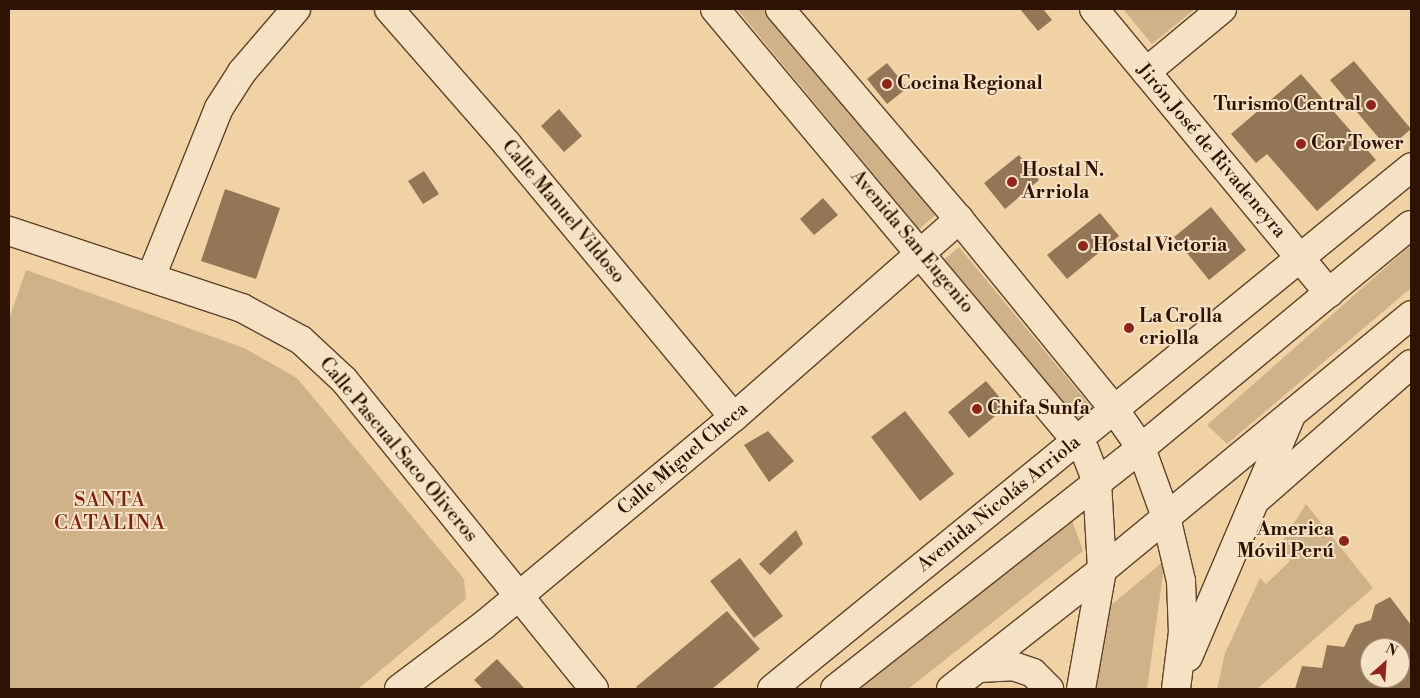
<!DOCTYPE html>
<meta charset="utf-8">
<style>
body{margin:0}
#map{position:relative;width:1420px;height:698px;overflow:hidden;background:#f0d2a4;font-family:"Libre Bodoni",serif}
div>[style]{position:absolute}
.green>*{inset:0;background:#cfb288}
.building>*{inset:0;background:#937656}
.roads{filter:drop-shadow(1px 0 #5e432a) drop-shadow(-1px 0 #5e432a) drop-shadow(0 1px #5e432a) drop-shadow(0 -1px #5e432a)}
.street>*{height:28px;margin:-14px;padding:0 14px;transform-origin:14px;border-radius:14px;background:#f5e2c4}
.secondary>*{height:28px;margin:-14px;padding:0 14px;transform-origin:14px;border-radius:14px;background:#f5e2c4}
.dots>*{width:14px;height:14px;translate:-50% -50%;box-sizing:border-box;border:2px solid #f5e2c4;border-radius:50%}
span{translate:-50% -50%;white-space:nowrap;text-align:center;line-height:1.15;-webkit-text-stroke:4px #f5e2c4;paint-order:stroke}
.poi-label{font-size:19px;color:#2e1302;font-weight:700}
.left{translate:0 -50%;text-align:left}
.right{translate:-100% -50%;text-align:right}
.street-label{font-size:19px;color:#2e1302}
.neighbourhood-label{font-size:20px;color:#7a1f14;letter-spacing:1px}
.frame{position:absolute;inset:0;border:10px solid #2e1302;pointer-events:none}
.north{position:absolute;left:1360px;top:638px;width:50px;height:50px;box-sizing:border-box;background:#f5e2c4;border:1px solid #a58f76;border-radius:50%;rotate:26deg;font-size:14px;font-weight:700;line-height:20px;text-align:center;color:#2e1302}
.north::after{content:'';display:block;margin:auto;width:18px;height:22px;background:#8f2418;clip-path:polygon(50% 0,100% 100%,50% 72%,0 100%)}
</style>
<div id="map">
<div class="green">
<div style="clip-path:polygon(737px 9px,770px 9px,938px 213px,919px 229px)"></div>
<div style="clip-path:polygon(1123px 9px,1195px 9px,1152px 44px)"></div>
<div style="clip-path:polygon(1411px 245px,1411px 288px,1227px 444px,1207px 425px)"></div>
<div style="clip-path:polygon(959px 247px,1096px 413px,1080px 426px,944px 260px)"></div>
<div style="clip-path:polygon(26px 270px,244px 348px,297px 378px,464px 579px,466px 599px,358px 689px,9px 689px,9px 319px)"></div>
<div style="clip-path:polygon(1306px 504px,1373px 588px,1257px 689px,1217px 689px,1225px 653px,1260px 578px,1266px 584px,1290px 561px,1279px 547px)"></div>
<div style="clip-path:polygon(1072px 520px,1083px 551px,908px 689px,855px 689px)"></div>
<div style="clip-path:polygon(1165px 560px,1147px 689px,1095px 689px,1110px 606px)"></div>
</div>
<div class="building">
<div style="clip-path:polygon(1020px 9px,1043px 9px,1052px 20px,1038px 31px)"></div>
<div style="clip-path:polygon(1354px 61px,1411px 129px,1388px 149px,1330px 80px)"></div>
<div style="clip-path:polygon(887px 63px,907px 88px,887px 104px,867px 79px)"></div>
<div style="clip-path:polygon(1301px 74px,1376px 160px,1317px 211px,1267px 154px,1256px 163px,1231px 134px)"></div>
<div style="clip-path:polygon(559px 109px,582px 136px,564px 152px,541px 126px)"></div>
<div style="clip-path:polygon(1019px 155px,1039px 180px,1005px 209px,984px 183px)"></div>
<div style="clip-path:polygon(424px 171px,439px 194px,423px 204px,408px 181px)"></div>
<div style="clip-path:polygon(225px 189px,280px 208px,256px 279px,201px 261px)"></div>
<div style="clip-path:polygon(823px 198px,838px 215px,814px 235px,800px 219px)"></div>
<div style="clip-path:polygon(1211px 207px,1246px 250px,1209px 280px,1174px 237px)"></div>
<div style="clip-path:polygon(1100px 213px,1119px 236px,1067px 279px,1047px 255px)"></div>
<div style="clip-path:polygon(986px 381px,1007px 406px,969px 438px,948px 412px)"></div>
<div style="clip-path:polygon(905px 411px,954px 474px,920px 501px,871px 437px)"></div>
<div style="clip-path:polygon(768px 431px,794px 461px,769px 482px,744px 445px)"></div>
<div style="clip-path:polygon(796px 530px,803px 544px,770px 575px,759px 564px)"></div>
<div style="clip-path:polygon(740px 558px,783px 616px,754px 638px,710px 581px)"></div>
<div style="clip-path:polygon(evenodd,1390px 597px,1411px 625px,1411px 689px,1295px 689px,1302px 666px,1322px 668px,1327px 645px,1344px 647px,1355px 625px,1371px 620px,1375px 605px,1390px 597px,1370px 648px,1400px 648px,1400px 678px,1370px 678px,1370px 648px)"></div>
<div style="clip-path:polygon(727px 611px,760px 649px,712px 689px,638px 689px,636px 687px)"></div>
<div style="clip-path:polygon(497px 659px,525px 689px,483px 689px,474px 680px)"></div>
</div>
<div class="roads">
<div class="street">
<div style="left:389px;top:9px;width:179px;rotate:48.8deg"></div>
<div style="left:507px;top:144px;width:355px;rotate:50.3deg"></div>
<div style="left:1094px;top:9px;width:369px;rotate:50.4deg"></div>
<div style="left:1146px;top:72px;width:99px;rotate:-39.7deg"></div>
<div style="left:9px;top:231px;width:245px;rotate:18.3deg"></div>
<div style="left:242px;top:308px;width:67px;rotate:28.5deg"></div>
<div style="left:301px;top:340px;width:59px;rotate:42.9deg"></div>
<div style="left:344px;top:380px;width:397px;rotate:51deg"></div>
<div style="left:151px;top:277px;width:182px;rotate:-68.1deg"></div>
<div style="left:219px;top:108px;width:43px;rotate:-57.4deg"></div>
<div style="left:242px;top:72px;width:83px;rotate:-49.4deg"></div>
<div style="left:1078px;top:439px;width:430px;rotate:-39.2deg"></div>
<div style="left:1258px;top:498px;width:203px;rotate:-41.2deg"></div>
<div style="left:399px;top:689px;width:106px;rotate:-37deg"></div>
<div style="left:484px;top:625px;width:325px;rotate:-39.8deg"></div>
<div style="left:734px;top:417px;width:300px;rotate:-41.3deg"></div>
</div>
<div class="secondary">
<div style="left:715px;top:9px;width:576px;rotate:50.07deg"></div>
<div style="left:1085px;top:451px;width:33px;rotate:69deg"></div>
<div style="left:1097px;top:482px;width:88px;rotate:86.7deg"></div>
<div style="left:1102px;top:570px;width:121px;rotate:100deg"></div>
<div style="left:780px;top:9px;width:276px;rotate:49.6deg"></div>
<div style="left:959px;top:219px;width:245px;rotate:50.8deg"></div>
<div style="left:1114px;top:409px;width:47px;rotate:55.3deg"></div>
<div style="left:1141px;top:448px;width:73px;rotate:70.1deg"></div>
<div style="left:1166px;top:517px;width:66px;rotate:76.8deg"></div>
<div style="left:1181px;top:581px;width:51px;rotate:87.8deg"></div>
<div style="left:1183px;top:632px;width:57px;rotate:97deg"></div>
<div style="left:1188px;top:657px;width:262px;rotate:-66.9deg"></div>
<div style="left:979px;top:668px;width:34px;rotate:-3deg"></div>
<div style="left:1013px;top:666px;width:21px;rotate:19deg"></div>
<div style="left:1033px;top:673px;width:23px;rotate:45deg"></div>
<div style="left:772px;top:689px;width:395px;rotate:-39.2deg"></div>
<div style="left:835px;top:689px;width:390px;rotate:-38.2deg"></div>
<div style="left:1141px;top:448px;width:350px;rotate:-39.6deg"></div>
<div style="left:951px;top:689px;width:192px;rotate:-38.2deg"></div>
<div style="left:1102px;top:570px;width:401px;rotate:-39.5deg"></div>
</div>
</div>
<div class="dots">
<div style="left:887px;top:84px;background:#8f2418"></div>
<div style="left:1371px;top:105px;background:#8f2418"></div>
<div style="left:1301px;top:144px;background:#8f2418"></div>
<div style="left:1012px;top:182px;background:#8f2418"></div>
<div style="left:1083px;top:246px;background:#8f2418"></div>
<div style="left:1129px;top:328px;background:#8f2418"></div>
<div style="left:977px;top:409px;background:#8f2418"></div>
<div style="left:1344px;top:541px;background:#8f2418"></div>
</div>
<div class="poi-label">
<span class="left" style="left:897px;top:84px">Cocina Regional</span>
<span class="right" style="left:1361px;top:105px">Turismo Central</span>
<span class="left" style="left:1311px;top:144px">Cor Tower</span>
<span class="left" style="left:1022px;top:182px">Hostal N.<br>Arriola</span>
<span class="left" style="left:1093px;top:246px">Hostal Victoria</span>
<span class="left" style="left:1139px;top:328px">La Crolla<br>criolla</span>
<span class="left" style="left:987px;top:409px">Chifa Sunfa</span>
<span class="right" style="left:1334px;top:541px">America<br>Móvil Perú</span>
</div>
<div class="street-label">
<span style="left:1211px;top:151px;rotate:50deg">Jirón José de Rivadeneyra</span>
<span style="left:563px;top:212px;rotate:50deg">Calle Manuel Vildoso</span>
<span style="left:912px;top:242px;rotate:50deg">Avenida San Eugenio</span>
<span style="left:398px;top:450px;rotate:50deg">Calle Pascual Saco Oliveros</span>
<span style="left:683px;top:459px;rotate:-40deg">Calle Miguel Checa</span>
<span style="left:999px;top:504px;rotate:-39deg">Avenida Nicolás Arriola</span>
</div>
<div class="neighbourhood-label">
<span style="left:110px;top:512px">SANTA<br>CATALINA</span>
</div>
<div class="frame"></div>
<div class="north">N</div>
</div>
